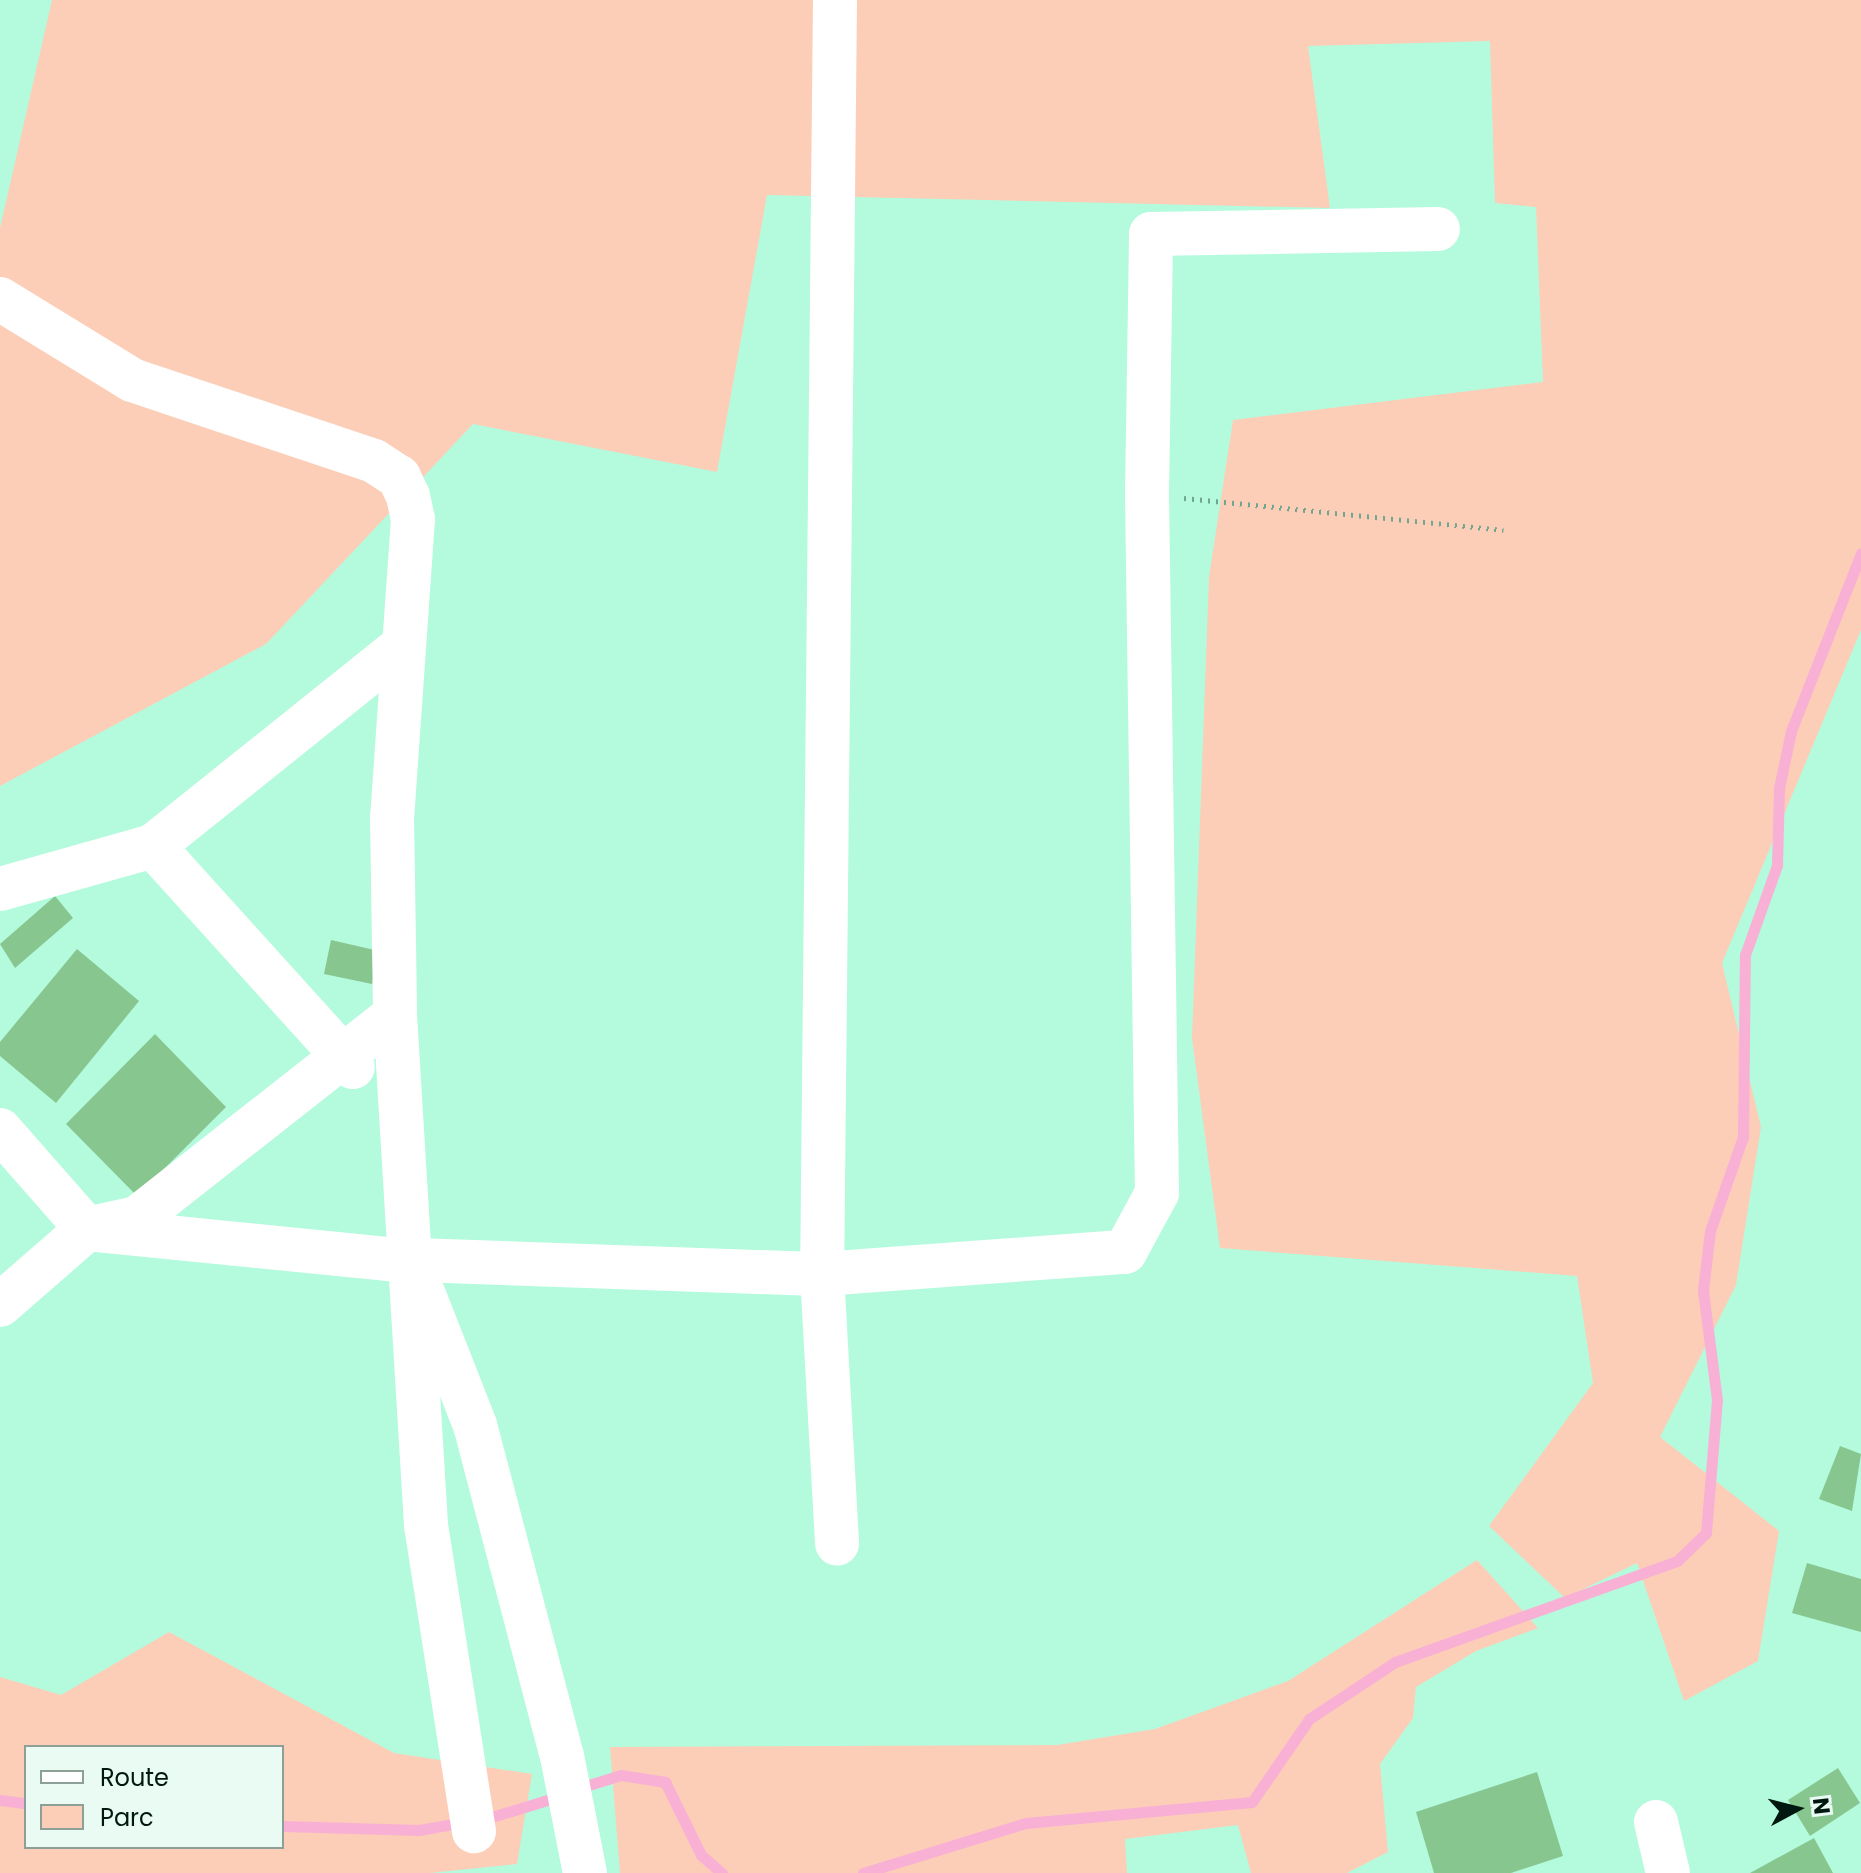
<!DOCTYPE html>
<style>
body{margin:0}
#map{position:relative;width:1861px;height:1873px;overflow:hidden;background:#b4fbde;font-family:Poppins,sans-serif}
div>[style]{position:absolute}
.green>*{inset:0;background:#fcceb7}
.stream>*{height:11px;margin:-5.5px;padding:0 5.5px;transform-origin:5.5px;border-radius:5.5px;background:#f9b0d5}
.building>*{inset:0;background:#87c68e}
.path>*{height:5px;margin-top:-2.5px;transform-origin:0;background:repeating-linear-gradient(90deg,#70a58f 0 2px,transparent 0 8px)}
.street>*{height:44px;margin:-22px;padding:0 22px;transform-origin:22px;border-radius:22px;background:#fff}
span{translate:-50% -50%;white-space:nowrap;text-align:center;line-height:1.15;-webkit-text-stroke:6px #eafbf3;paint-order:stroke}
.legend{position:absolute;left:24px;top:1745px;width:260px;height:104px;box-sizing:border-box;background:#eafbf3;border:2px solid #8ca098;margin:0;padding:10px 14px;list-style:none;font-size:24px;color:#00180f}
.legend li{display:flex;align-items:center;gap:16px;height:40px}
.legend b{width:40px;border:2px solid #8ca098}
.north{position:absolute;left:1757px;top:1769px;width:80px;height:80px;-webkit-text-stroke:6px #eafbf3;paint-order:stroke;rotate:83deg;font-size:22px;font-weight:700;line-height:32px;text-align:center;color:#00180f}
.north::after{content:'';display:block;margin:auto;width:28px;height:36px;background:#00180f;clip-path:polygon(50% 0,100% 100%,50% 72%,0 100%)}
</style>
<div id="map">
<div class="green">
<div style="clip-path:polygon(52px 0,1861px 0,1861px 630px,1722px 963px,1761px 1127px,1736px 1285px,1660px 1437px,1779px 1531px,1758px 1661px,1684px 1701px,1637px 1563px,1565px 1598px,1489px 1526px,1593px 1383px,1577px 1276px,1220px 1248px,1192px 1038px,1209px 577px,1233px 420px,1543px 382px,1536px 207px,1495px 203px,1490px 41px,1308px 46px,1330px 208px,767px 195px,717px 472px,473px 424px,266px 644px,0 786px,0 228px)"></div>
<div style="clip-path:polygon(1477px 1560px,1538px 1628px,1476px 1651px,1416px 1687px,1413px 1718px,1380px 1764px,1388px 1852px,1347px 1873px,1251px 1873px,1238px 1825px,1125px 1839px,1127px 1873px,620px 1873px,610px 1747px,1057px 1745px,1155px 1729px,1288px 1681px)"></div>
<div style="clip-path:polygon(evenodd,169px 1632px,394px 1753px,532px 1774px,517px 1864px,430px 1873px,0 1873px,0 1677px,61px 1695px,169px 1632px,26px 1747px,282px 1747px,282px 1847px,26px 1847px,26px 1747px)"></div>
</div>
<div class="stream">
<div style="left:576px;top:1789px;width:47px;rotate:-17.3deg"></div>
<div style="left:621px;top:1775px;width:45px;rotate:9deg"></div>
<div style="left:665px;top:1782px;width:81px;rotate:63.7deg"></div>
<div style="left:701px;top:1855px;width:28px;rotate:41deg"></div>
<div style="left:0;top:1800px;width:26px;rotate:7deg"></div>
<div style="left:482px;top:1820px;width:82px;rotate:-17.1deg"></div>
<div style="left:282px;top:1826px;width:137px;rotate:1.7deg"></div>
<div style="left:419px;top:1830px;width:47px;rotate:-9.9deg"></div>
<div style="left:863px;top:1873px;width:170px;rotate:-17.1deg"></div>
<div style="left:1026px;top:1823px;width:227px;rotate:-5.3deg"></div>
<div style="left:1252px;top:1802px;width:101px;rotate:-55.5deg"></div>
<div style="left:1309px;top:1719px;width:103px;rotate:-33.5deg"></div>
<div style="left:1395px;top:1662px;width:300px;rotate:-19.7deg"></div>
<div style="left:1677px;top:1561px;width:40px;rotate:-44deg"></div>
<div style="left:1706px;top:1533px;width:133px;rotate:-85.3deg"></div>
<div style="left:1717px;top:1400px;width:111px;rotate:-97.3deg"></div>
<div style="left:1703px;top:1290px;width:59px;rotate:-83.2deg"></div>
<div style="left:1710px;top:1231px;width:100px;rotate:-70.7deg"></div>
<div style="left:1743px;top:1137px;width:182px;rotate:-89.4deg"></div>
<div style="left:1745px;top:955px;width:96px;rotate:-70.4deg"></div>
<div style="left:1777px;top:865px;width:77px;rotate:-88.5deg"></div>
<div style="left:1779px;top:788px;width:58px;rotate:-78.1deg"></div>
<div style="left:1791px;top:731px;width:191px;rotate:-68.5deg"></div>
</div>
<div class="building">
<div style="clip-path:polygon(55px 896px,73px 918px,15px 968px,0 944px)"></div>
<div style="clip-path:polygon(331px 940px,379px 951px,372px 984px,324px 974px)"></div>
<div style="clip-path:polygon(77px 949px,139px 1001px,56px 1103px,0 1056px,0 1042px)"></div>
<div style="clip-path:polygon(155px 1034px,226px 1107px,137px 1196px,66px 1124px)"></div>
<div style="clip-path:polygon(1840px 1446px,1861px 1454px,1852px 1511px,1819px 1499px)"></div>
<div style="clip-path:polygon(1807px 1563px,1861px 1579px,1861px 1632px,1792px 1613px)"></div>
<div style="clip-path:polygon(1838px 1768px,1860px 1803px,1810px 1836px,1788px 1800px)"></div>
<div style="clip-path:polygon(1537px 1772px,1563px 1856px,1511px 1873px,1434px 1873px,1416px 1812px)"></div>
<div style="clip-path:polygon(1814px 1838px,1833px 1873px,1750px 1873px)"></div>
</div>
<div class="path">
<div style="left:1184px;top:498px;width:321px;rotate:5.7deg"></div>
</div>
<div class="street">
<div style="left:835px;top:0;width:1274px;rotate:90.58deg"></div>
<div style="left:822px;top:1274px;width:270px;rotate:86.8deg"></div>
<div style="left:0;top:299px;width:155px;rotate:31.5deg"></div>
<div style="left:132px;top:380px;width:255px;rotate:18.5deg"></div>
<div style="left:374px;top:461px;width:30px;rotate:33deg"></div>
<div style="left:399px;top:477px;width:21px;rotate:65deg"></div>
<div style="left:408px;top:496px;width:24px;rotate:78deg"></div>
<div style="left:413px;top:519px;width:299px;rotate:94deg"></div>
<div style="left:392px;top:817px;width:198px;rotate:89.1deg"></div>
<div style="left:395px;top:1015px;width:511px;rotate:86.52deg"></div>
<div style="left:426px;top:1525px;width:310px;rotate:81.1deg"></div>
<div style="left:153px;top:846px;width:314px;rotate:-38.7deg"></div>
<div style="left:0;top:889px;width:159px;rotate:-15.7deg"></div>
<div style="left:153px;top:846px;width:298px;rotate:47.9deg"></div>
<div style="left:0;top:1130px;width:132px;rotate:48.7deg"></div>
<div style="left:87px;top:1229px;width:51px;rotate:-12.4deg"></div>
<div style="left:137px;top:1218px;width:328px;rotate:-38.2deg"></div>
<div style="left:424px;top:1295px;width:140px;rotate:68.6deg"></div>
<div style="left:475px;top:1425px;width:342px;rotate:75.3deg"></div>
<div style="left:562px;top:1756px;width:119px;rotate:78.9deg"></div>
<div style="left:0;top:1305px;width:116px;rotate:-41.1deg"></div>
<div style="left:87px;top:1229px;width:301px;rotate:5.7deg"></div>
<div style="left:387px;top:1259px;width:435px;rotate:2deg"></div>
<div style="left:822px;top:1274px;width:304px;rotate:-4.2deg"></div>
<div style="left:1125px;top:1252px;width:67px;rotate:-61.5deg"></div>
<div style="left:1157px;top:1193px;width:699px;rotate:-90.82deg"></div>
<div style="left:1147px;top:494px;width:260px;rotate:-89.1deg"></div>
<div style="left:1151px;top:234px;width:287px;rotate:-1deg"></div>
<div style="left:1656px;top:1822px;width:52px;rotate:76.8deg"></div>
</div>
<ul class="legend">
<li><b style="height:10px;background:#fff"></b>Route</li>
<li><b style="height:22px;background:#fcceb7"></b>Parc</li>
</ul>
<div class="north">N</div>
</div>
